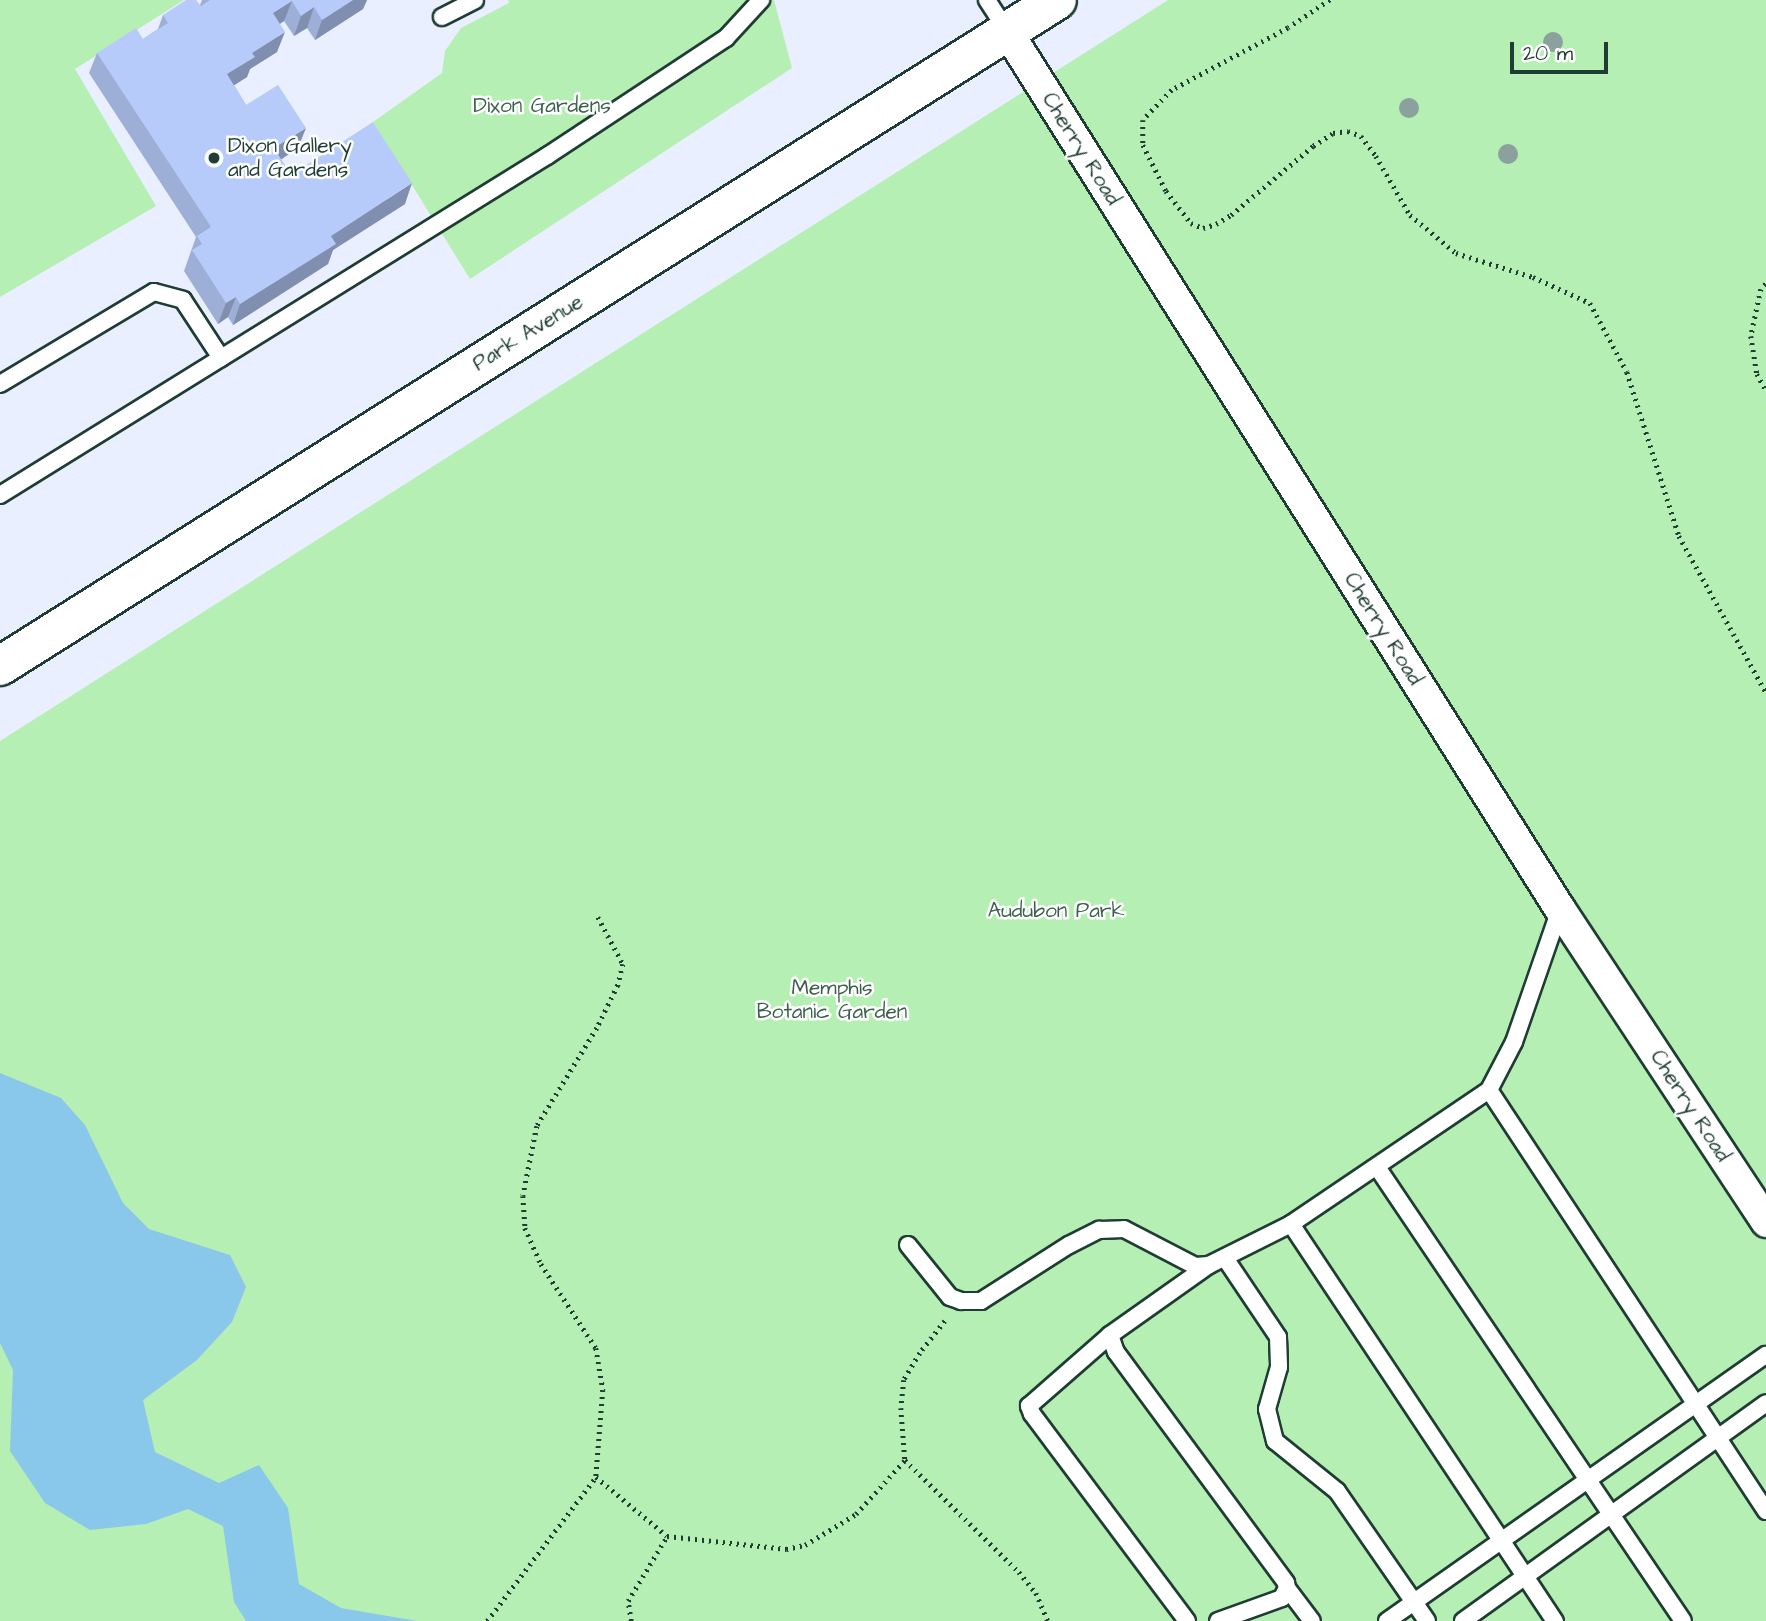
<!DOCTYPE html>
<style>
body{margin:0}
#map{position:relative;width:1766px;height:1621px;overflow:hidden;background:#e9effe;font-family:"Architects Daughter",sans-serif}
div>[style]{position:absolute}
.green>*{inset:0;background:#b6efb3}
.water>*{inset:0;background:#8ac8eb}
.path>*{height:4.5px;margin-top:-2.25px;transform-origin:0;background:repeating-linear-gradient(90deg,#1f3d34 0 2px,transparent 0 7px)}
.roads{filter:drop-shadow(2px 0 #1f3d34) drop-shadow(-2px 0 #1f3d34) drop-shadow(0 2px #1f3d34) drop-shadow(0 -2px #1f3d34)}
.lane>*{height:16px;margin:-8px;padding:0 8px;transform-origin:8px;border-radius:8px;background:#fff}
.street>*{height:30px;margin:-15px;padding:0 15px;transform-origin:15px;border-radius:15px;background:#fff}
.secondary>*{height:38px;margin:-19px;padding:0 19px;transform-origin:19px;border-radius:19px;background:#fff}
.trees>*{width:20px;height:20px;margin:-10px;border-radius:50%;background:#8aa19d}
.wall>*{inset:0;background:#9dafd7}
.shaded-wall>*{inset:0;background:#808eaf}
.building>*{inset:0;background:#b7cbfa}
.dots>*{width:19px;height:19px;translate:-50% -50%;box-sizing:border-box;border:4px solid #fff;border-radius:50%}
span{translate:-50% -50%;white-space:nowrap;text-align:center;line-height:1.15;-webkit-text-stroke:5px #fff;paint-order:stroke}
.park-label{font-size:21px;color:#3d614d}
.poi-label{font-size:21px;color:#1f3d34}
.left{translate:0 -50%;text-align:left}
.street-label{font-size:21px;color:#1f3d34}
.scale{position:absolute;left:1510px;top:42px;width:98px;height:32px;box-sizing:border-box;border:4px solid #1f3d34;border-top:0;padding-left:9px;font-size:21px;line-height:24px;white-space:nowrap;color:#1f3d34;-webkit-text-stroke:5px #fff;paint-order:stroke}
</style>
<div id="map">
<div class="green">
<div style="clip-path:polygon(0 0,184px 0,75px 69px,156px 206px,0 297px)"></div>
<div style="clip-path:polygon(508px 0,774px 0,792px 68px,470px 279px,373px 122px,442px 73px,445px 51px,461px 28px,509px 3px)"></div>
<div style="clip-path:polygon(1168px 0,1766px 0,1766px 1621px,0 1621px,0 741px)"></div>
</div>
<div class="water">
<div style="clip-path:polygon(0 1073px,61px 1098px,85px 1125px,123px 1203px,149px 1229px,230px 1255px,246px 1287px,232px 1322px,197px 1360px,143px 1400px,155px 1452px,219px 1483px,259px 1465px,288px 1508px,299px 1584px,341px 1608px,417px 1621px,246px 1621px,234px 1602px,223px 1526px,188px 1509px,146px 1524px,90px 1530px,45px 1503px,10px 1451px,13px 1370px,0 1343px)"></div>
</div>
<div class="path">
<div style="left:1330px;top:0;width:50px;rotate:146.3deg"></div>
<div style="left:1288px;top:28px;width:132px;rotate:151.9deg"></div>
<div style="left:1172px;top:90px;width:42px;rotate:134deg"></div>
<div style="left:1143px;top:120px;width:25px;rotate:90deg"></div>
<div style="left:1143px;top:145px;width:51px;rotate:63.4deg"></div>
<div style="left:1166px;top:191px;width:41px;rotate:52deg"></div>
<div style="left:1191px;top:223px;width:13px;rotate:23deg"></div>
<div style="left:1203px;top:228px;width:14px;rotate:-17deg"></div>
<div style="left:1216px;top:224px;width:17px;rotate:-31deg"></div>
<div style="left:1231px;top:215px;width:107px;rotate:-40.1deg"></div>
<div style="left:1313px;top:146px;width:24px;rotate:-33deg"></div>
<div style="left:1333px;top:133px;width:15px;rotate:-8deg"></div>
<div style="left:1348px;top:131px;width:14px;rotate:21deg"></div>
<div style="left:1361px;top:136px;width:25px;rotate:53deg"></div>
<div style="left:1376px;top:156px;width:68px;rotate:60deg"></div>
<div style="left:1410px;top:215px;width:60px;rotate:39.6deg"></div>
<div style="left:1456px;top:253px;width:81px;rotate:17.3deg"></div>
<div style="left:1533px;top:277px;width:63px;rotate:24.5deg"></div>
<div style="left:1590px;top:303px;width:78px;rotate:61.8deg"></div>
<div style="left:1627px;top:372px;width:172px;rotate:72.4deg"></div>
<div style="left:1679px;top:536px;width:179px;rotate:60.9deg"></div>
<div style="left:1766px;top:284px;width:7px;rotate:135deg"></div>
<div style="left:1761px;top:289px;width:48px;rotate:102deg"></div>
<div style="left:1751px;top:336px;width:38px;rotate:81deg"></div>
<div style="left:1757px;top:374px;width:18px;rotate:61deg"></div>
<div style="left:598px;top:917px;width:53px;rotate:62deg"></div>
<div style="left:623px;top:964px;width:22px;rotate:103deg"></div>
<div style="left:618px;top:985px;width:48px;rotate:116deg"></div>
<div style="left:597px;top:1028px;width:115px;rotate:121.5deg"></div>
<div style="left:537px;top:1126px;width:71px;rotate:101.3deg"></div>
<div style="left:523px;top:1196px;width:32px;rotate:86deg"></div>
<div style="left:525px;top:1228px;width:39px;rotate:66deg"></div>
<div style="left:541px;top:1264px;width:100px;rotate:56.8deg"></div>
<div style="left:596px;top:1348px;width:43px;rotate:80.5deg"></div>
<div style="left:603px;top:1390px;width:87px;rotate:94.6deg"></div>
<div style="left:596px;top:1477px;width:92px;rotate:39.7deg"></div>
<div style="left:667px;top:1536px;width:120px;rotate:6.2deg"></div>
<div style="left:786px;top:1549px;width:19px;rotate:-12deg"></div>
<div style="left:805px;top:1545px;width:60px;rotate:-31.3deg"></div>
<div style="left:856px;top:1514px;width:73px;rotate:-47.8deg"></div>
<div style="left:945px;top:1321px;width:41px;rotate:128deg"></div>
<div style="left:920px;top:1353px;width:31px;rotate:121deg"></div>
<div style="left:904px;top:1380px;width:28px;rotate:96deg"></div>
<div style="left:901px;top:1408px;width:52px;rotate:85.6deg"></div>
<div style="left:905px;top:1460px;width:160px;rotate:44.5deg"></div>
<div style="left:1019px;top:1572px;width:27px;rotate:51deg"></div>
<div style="left:1036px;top:1593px;width:30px;rotate:67deg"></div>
<div style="left:487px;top:1621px;width:181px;rotate:-52.9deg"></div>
<div style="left:631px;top:1621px;width:20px;rotate:-99deg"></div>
<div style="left:628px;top:1601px;width:76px;rotate:-59deg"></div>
</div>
<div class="roads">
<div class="lane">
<div style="left:987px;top:0;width:37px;rotate:57deg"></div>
<div style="left:442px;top:17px;width:37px;rotate:-27deg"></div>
<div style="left:221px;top:358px;width:384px;rotate:-31.8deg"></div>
<div style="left:547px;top:156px;width:214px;rotate:-33.4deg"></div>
<div style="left:726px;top:38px;width:52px;rotate:-47.4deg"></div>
<div style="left:0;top:384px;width:179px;rotate:-30.9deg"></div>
<div style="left:154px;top:292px;width:30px;rotate:15deg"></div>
<div style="left:183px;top:300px;width:69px;rotate:56.8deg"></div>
<div style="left:221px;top:358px;width:260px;rotate:148.2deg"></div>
<div style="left:1489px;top:1090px;width:504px;rotate:56.66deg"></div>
<div style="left:1377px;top:1167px;width:547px;rotate:56.02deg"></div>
<div style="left:1291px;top:1224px;width:477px;rotate:56.4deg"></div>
<div style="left:908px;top:1245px;width:67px;rotate:51.1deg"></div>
<div style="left:950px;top:1297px;width:12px;rotate:20deg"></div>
<div style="left:961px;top:1301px;width:20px"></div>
<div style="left:981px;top:1301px;width:104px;rotate:-32.5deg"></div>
<div style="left:1069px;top:1245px;width:34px;rotate:-27deg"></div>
<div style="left:1099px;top:1230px;width:25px;rotate:-2deg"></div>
<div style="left:1124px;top:1229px;width:80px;rotate:27.5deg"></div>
<div style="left:1195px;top:1266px;width:14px;rotate:-4deg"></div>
<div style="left:1209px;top:1265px;width:92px;rotate:-26.6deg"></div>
<div style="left:1291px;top:1224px;width:239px;rotate:-34.1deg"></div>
<div style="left:1489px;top:1090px;width:54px;rotate:-62.5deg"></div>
<div style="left:1514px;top:1042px;width:141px;rotate:-70.9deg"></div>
<div style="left:1225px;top:1258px;width:95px;rotate:56.1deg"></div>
<div style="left:1278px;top:1337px;width:30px;rotate:88deg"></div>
<div style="left:1279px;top:1367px;width:44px;rotate:105.9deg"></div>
<div style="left:1267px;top:1409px;width:33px;rotate:76deg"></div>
<div style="left:1275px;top:1441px;width:80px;rotate:38.9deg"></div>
<div style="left:1337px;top:1491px;width:158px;rotate:55.3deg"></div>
<div style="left:1110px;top:1335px;width:18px;rotate:71deg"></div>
<div style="left:1116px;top:1352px;width:287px;rotate:53.6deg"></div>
<div style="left:1286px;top:1583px;width:5px;rotate:79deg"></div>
<div style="left:1287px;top:1588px;width:11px;rotate:117deg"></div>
<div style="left:1282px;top:1598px;width:68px;rotate:160.2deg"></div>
<div style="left:1287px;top:1588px;width:41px;rotate:52.9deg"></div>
<div style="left:1187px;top:1621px;width:259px;rotate:-126.8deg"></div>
<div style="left:1032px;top:1414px;width:9px;rotate:-111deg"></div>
<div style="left:1029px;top:1406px;width:108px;rotate:-41.2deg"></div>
<div style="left:1110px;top:1335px;width:121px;rotate:-35.3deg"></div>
<div style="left:1387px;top:1621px;width:463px;rotate:-35.1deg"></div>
<div style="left:1463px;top:1621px;width:373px;rotate:-35.7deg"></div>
</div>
<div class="street">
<div style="left:1007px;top:31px;width:1038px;rotate:57.8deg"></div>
<div style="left:1560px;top:909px;width:375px;rotate:56.6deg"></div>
</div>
<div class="secondary">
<div style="left:0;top:666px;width:1249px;rotate:-32.21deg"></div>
</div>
</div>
<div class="trees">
<div style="left:1553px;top:42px"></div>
<div style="left:1409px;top:108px"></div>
<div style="left:1508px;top:154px"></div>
</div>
<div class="wall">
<div style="clip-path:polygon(202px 0,367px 0,363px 9px,315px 40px,307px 28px,294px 36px,284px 21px,280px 24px,277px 52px,250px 69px,247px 77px,234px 85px,246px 105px,298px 148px,281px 159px,291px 175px,405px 204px,333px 250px,328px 264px,233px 325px,228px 317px,218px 324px,184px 271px,196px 237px,89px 73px,97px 53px,143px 39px,158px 29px,163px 15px,200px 5px)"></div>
</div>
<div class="shaded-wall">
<div style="clip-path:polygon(353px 0,367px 0,363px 9px,315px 40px,322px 20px)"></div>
<div style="clip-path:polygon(292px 1px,284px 21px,265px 33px,273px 13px)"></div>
<div style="clip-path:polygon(314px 7px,307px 28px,294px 36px,301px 16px)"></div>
<div style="clip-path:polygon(285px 32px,277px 52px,250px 69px,247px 77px,219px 95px,227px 74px,252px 53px)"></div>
<div style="clip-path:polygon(306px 128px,298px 148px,267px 169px,274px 148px)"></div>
<div style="clip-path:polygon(412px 183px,405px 204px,333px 250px,328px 264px,233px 325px,240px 304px,331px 236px)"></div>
<div style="clip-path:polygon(236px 297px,228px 317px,218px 324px,226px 303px)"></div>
</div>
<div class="building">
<div style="clip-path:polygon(186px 0,196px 0,201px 6px,210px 0,353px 0,322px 20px,314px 7px,301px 16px,292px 1px,273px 13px,285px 32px,252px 53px,255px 57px,227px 74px,246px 105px,278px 85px,306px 128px,274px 148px,291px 175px,373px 122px,412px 183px,331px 236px,336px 244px,240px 304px,236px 297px,226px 303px,192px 250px,202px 244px,197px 236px,211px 227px,97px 53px,136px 28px,143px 39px,168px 23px,163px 15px)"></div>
</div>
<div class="dots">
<div style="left:214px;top:158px;background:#1f3d34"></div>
</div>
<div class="park-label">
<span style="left:542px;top:106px">Dixon Gardens</span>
<span style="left:1056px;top:911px">Audubon Park</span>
<span style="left:832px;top:1000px">Memphis<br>Botanic Garden</span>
</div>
<div class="poi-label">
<span class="left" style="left:228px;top:158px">Dixon Gallery<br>and Gardens</span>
</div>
<div class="street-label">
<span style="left:1081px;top:149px;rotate:58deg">Cherry Road</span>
<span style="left:528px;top:333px;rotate:-32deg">Park Avenue</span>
<span style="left:1383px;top:629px;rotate:58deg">Cherry Road</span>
<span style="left:1690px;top:1106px;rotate:57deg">Cherry Road</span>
</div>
<div class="scale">20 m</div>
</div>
